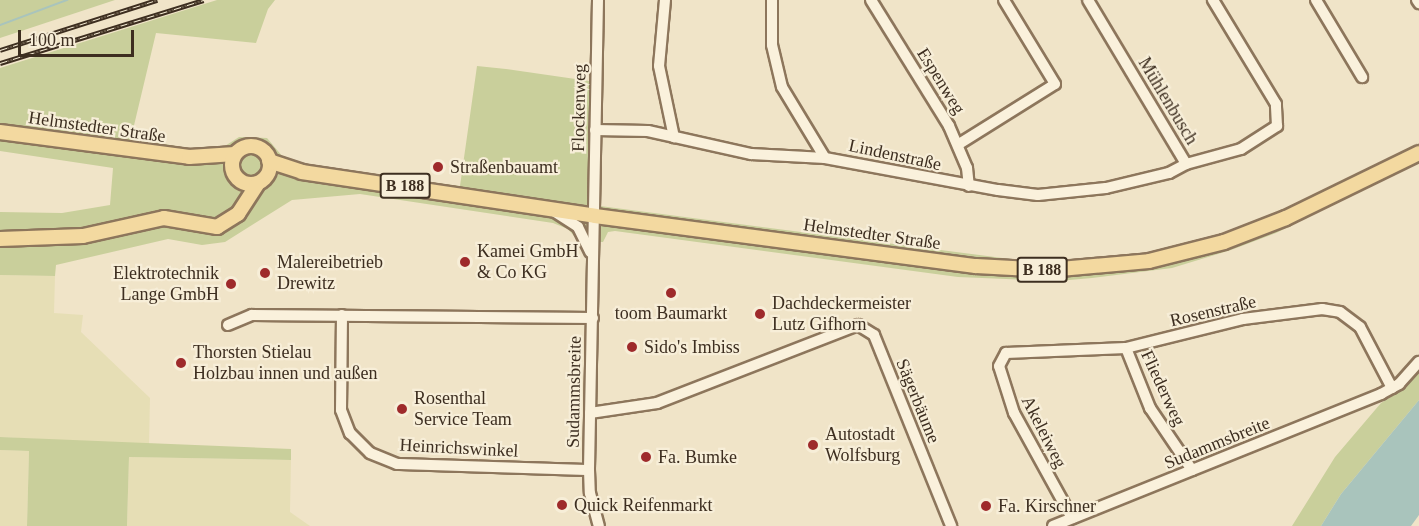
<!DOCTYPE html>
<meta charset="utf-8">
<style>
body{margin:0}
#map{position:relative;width:1419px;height:526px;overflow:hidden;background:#f0e4c8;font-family:Georgia,serif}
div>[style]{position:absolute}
.farmland>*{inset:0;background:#e6deb5}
.green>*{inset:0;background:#c9cf9b}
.water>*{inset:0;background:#a9c4bc}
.stream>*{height:2px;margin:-1px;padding:0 1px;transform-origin:1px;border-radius:1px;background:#a9c4bc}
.roads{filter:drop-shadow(2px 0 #8d765c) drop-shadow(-2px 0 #8d765c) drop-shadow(0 2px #8d765c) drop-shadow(0 -2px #8d765c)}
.minor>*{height:10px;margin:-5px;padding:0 5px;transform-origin:5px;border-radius:5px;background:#faf1dc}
.major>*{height:14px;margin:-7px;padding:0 7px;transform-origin:7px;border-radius:7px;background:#f3d9a0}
.major>.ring{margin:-7px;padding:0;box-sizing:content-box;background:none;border:14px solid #f3d9a0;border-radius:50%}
.rail>*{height:4.5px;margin-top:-2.25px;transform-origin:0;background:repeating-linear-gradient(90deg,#f7eed8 0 7px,#3d2e20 0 14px);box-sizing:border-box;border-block:2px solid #3d2e20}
.dots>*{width:16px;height:16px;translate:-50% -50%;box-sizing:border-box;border:3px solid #f7eed8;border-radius:50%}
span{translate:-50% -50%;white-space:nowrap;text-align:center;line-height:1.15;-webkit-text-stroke:4.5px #f7eed8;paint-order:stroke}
.shield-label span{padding:2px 4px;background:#f7eed8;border:2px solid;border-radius:4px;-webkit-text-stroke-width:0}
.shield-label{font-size:16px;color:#3d2e20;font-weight:700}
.street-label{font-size:18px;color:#3d2e20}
.poi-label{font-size:18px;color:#3d2e20}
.left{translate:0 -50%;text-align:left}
.right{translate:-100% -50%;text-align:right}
.scale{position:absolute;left:18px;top:30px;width:116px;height:27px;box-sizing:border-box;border:3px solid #3d2e20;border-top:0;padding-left:8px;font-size:18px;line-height:21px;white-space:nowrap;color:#3d2e20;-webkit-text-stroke:4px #f7eed8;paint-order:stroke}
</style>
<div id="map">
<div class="farmland">
<div style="clip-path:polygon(0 275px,55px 276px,54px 313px,83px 315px,81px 332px,150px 398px,149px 445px,0 437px)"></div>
<div style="clip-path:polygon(0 450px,29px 451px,27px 526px,0 526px)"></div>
<div style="clip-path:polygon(129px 457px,291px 460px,290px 512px,310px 526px,127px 526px)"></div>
</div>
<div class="green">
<div style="clip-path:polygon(0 0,115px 0,0 38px)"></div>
<div style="clip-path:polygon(217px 0,275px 0,268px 9px,256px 43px,156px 33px,131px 138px,214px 153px,239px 137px,267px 138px,288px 163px,460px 186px,477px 66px,506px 69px,603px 83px,600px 206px,1049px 264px,1154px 253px,1226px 235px,1419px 147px,1419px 162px,1276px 233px,1231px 250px,1172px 268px,1092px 278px,1058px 281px,958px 277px,615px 231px,608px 232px,603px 242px,579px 242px,568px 229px,553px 223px,360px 194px,292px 200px,225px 242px,202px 245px,168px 239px,56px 265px,55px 276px,0 275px,0 212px,62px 213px,110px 205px,113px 168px,0 151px,0 68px)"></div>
<div style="clip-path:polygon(1419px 371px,1419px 400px,1341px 494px,1321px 526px,1292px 526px,1335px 457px,1381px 403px,1405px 388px)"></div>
<div style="clip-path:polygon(0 437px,291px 449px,291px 460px,129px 457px,127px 526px,27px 526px,29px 451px,0 450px)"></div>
</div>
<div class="water">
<div style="clip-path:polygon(1419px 400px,1419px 515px,1411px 526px,1321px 526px,1341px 494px)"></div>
</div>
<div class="stream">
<div style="left:0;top:25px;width:72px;rotate:-20.5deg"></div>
</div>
<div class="roads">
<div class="minor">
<div style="left:598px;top:0;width:470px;rotate:91.1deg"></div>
<div style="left:589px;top:470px;width:23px;rotate:88deg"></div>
<div style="left:590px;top:493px;width:34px;rotate:75deg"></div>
<div style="left:665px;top:0;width:66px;rotate:95.2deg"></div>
<div style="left:659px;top:66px;width:73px;rotate:78.1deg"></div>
<div style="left:772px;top:0;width:45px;rotate:90deg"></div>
<div style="left:772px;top:45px;width:43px;rotate:76.6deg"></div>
<div style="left:782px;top:87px;width:83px;rotate:58.8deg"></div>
<div style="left:871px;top:0;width:148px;rotate:58.2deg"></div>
<div style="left:949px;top:126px;width:46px;rotate:66.8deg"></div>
<div style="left:967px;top:168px;width:18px;rotate:84deg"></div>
<div style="left:1088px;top:0;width:191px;rotate:59.1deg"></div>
<div style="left:1316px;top:0;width:90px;rotate:59.1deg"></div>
<div style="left:1417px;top:0;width:4px;rotate:56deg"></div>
<div style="left:595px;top:130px;width:53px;rotate:1.1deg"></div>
<div style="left:648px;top:131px;width:106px;rotate:12.6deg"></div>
<div style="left:751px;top:154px;width:74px;rotate:3.1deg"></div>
<div style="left:825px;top:158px;width:176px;rotate:10.5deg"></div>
<div style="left:998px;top:190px;width:40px;rotate:7.1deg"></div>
<div style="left:1038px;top:195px;width:68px;rotate:-5.9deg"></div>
<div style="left:1106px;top:188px;width:65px;rotate:-13.4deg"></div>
<div style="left:1169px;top:173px;width:19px;rotate:-28deg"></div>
<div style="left:1186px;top:164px;width:57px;rotate:-15.3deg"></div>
<div style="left:1241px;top:149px;width:43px;rotate:-32.6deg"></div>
<div style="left:1277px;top:126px;width:22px;rotate:-93deg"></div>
<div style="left:1276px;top:104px;width:122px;rotate:-121.2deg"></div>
<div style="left:959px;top:144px;width:113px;rotate:-32deg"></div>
<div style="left:1055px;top:84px;width:98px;rotate:-121.3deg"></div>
<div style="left:552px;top:210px;width:31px;rotate:33deg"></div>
<div style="left:578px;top:227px;width:28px;rotate:64deg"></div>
<div style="left:342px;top:315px;width:95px;rotate:90.6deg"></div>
<div style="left:341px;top:410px;width:25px;rotate:69deg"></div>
<div style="left:350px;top:433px;width:28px;rotate:45deg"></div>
<div style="left:370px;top:453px;width:29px;rotate:22deg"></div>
<div style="left:397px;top:464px;width:192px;rotate:1.8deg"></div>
<div style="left:228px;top:325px;width:26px;rotate:-23deg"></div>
<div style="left:252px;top:315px;width:341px;rotate:0.5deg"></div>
<div style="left:1126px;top:348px;width:65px;rotate:68.2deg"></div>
<div style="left:1150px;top:408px;width:75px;rotate:55.9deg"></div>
<div style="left:590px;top:413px;width:68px;rotate:-8.5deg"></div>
<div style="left:657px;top:403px;width:216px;rotate:-21.2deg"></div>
<div style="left:858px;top:325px;width:19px;rotate:32deg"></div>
<div style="left:874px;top:335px;width:206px;rotate:68deg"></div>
<div style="left:1072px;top:518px;width:120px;rotate:-118.9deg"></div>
<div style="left:1014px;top:413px;width:49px;rotate:-107.7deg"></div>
<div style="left:999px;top:366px;width:15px;rotate:-62deg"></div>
<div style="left:1006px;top:353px;width:120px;rotate:-2.4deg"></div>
<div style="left:1126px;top:348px;width:121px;rotate:-13.9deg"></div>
<div style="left:1243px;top:319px;width:80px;rotate:-7.2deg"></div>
<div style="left:1322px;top:309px;width:18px;rotate:9deg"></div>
<div style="left:1340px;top:312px;width:25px;rotate:37deg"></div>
<div style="left:1360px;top:327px;width:69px;rotate:62.3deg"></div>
<div style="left:1053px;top:526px;width:354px;rotate:-21.9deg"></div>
<div style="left:1381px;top:394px;width:21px;rotate:-29deg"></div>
<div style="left:1399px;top:384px;width:30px;rotate:-48deg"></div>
</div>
<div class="major">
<div style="left:0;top:132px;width:191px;rotate:7.5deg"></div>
<div style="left:189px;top:157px;width:46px;rotate:-3.7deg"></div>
<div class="ring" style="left:232px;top:146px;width:24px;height:24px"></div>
<div style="left:269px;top:161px;width:35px;rotate:18deg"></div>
<div style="left:302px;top:172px;width:296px;rotate:8.5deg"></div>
<div style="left:595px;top:216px;width:384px;rotate:7.5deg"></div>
<div style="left:976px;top:266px;width:73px;rotate:3.1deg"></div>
<div style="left:1049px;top:270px;width:100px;rotate:-5.1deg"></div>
<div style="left:1149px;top:261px;width:77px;rotate:-14.2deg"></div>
<div style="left:1224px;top:242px;width:66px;rotate:-21.2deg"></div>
<div style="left:1286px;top:218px;width:148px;rotate:-26deg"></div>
<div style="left:0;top:239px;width:83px;rotate:-2.1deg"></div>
<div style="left:83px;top:236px;width:83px;rotate:-12.5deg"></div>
<div style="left:164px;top:218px;width:54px;rotate:9.6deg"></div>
<div style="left:217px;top:227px;width:25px;rotate:-32deg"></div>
<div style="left:238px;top:214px;width:37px;rotate:-57deg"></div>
</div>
</div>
<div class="rail">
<div style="left:0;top:50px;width:165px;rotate:-17.7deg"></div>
<div style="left:0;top:63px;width:213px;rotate:-17.2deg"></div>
</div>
<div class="dots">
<div style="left:438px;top:167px;background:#9e2a2b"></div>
<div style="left:465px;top:262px;background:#9e2a2b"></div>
<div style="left:265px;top:273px;background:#9e2a2b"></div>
<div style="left:231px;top:284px;background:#9e2a2b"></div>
<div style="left:671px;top:293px;background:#9e2a2b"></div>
<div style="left:760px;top:314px;background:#9e2a2b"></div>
<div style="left:632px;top:347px;background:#9e2a2b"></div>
<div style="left:181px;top:363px;background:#9e2a2b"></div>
<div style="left:402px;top:409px;background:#9e2a2b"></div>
<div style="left:813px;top:445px;background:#9e2a2b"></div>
<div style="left:646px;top:457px;background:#9e2a2b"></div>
<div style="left:562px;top:505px;background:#9e2a2b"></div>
<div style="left:986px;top:506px;background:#9e2a2b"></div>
</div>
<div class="shield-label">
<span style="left:405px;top:186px">B 188</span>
<span style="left:1042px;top:270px">B 188</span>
</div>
<div class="street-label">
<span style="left:941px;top:81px;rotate:58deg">Espenweg</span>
<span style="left:1168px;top:101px;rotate:59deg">Mühlenbusch</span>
<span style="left:579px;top:108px;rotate:-89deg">Flockenweg</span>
<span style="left:97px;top:127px;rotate:8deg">Helmstedter Straße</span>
<span style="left:895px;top:155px;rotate:12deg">Lindenstraße</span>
<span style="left:872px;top:234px;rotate:8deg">Helmstedter Straße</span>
<span style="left:1213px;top:311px;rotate:-13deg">Rosenstraße</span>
<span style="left:1163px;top:388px;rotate:65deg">Fliederweg</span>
<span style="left:574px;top:392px;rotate:-89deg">Sudammsbreite</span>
<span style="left:918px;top:401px;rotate:68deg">Sägerbäume</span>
<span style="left:1044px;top:432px;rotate:63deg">Akeleiweg</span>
<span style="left:1217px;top:443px;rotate:-22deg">Sudammsbreite</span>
<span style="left:459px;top:448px;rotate:3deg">Heinrichswinkel</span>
</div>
<div class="poi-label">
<span class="left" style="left:450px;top:167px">Straßenbauamt</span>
<span class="left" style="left:477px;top:262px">Kamei GmbH<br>&amp; Co KG</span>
<span class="left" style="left:277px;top:273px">Malereibetrieb<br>Drewitz</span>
<span class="right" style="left:219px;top:284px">Elektrotechnik<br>Lange GmbH</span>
<span class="left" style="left:772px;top:314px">Dachdeckermeister<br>Lutz Gifhorn</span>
<span style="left:671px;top:313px">toom Baumarkt</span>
<span class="left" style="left:644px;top:347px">Sido's Imbiss</span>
<span class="left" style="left:193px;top:363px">Thorsten Stielau<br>Holzbau innen und außen</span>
<span class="left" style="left:414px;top:409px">Rosenthal<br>Service Team</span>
<span class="left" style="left:825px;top:445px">Autostadt<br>Wolfsburg</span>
<span class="left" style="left:658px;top:457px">Fa. Bumke</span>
<span class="left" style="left:574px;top:505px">Quick Reifenmarkt</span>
<span class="left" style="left:998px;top:506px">Fa. Kirschner</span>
</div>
<div class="scale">100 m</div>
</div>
